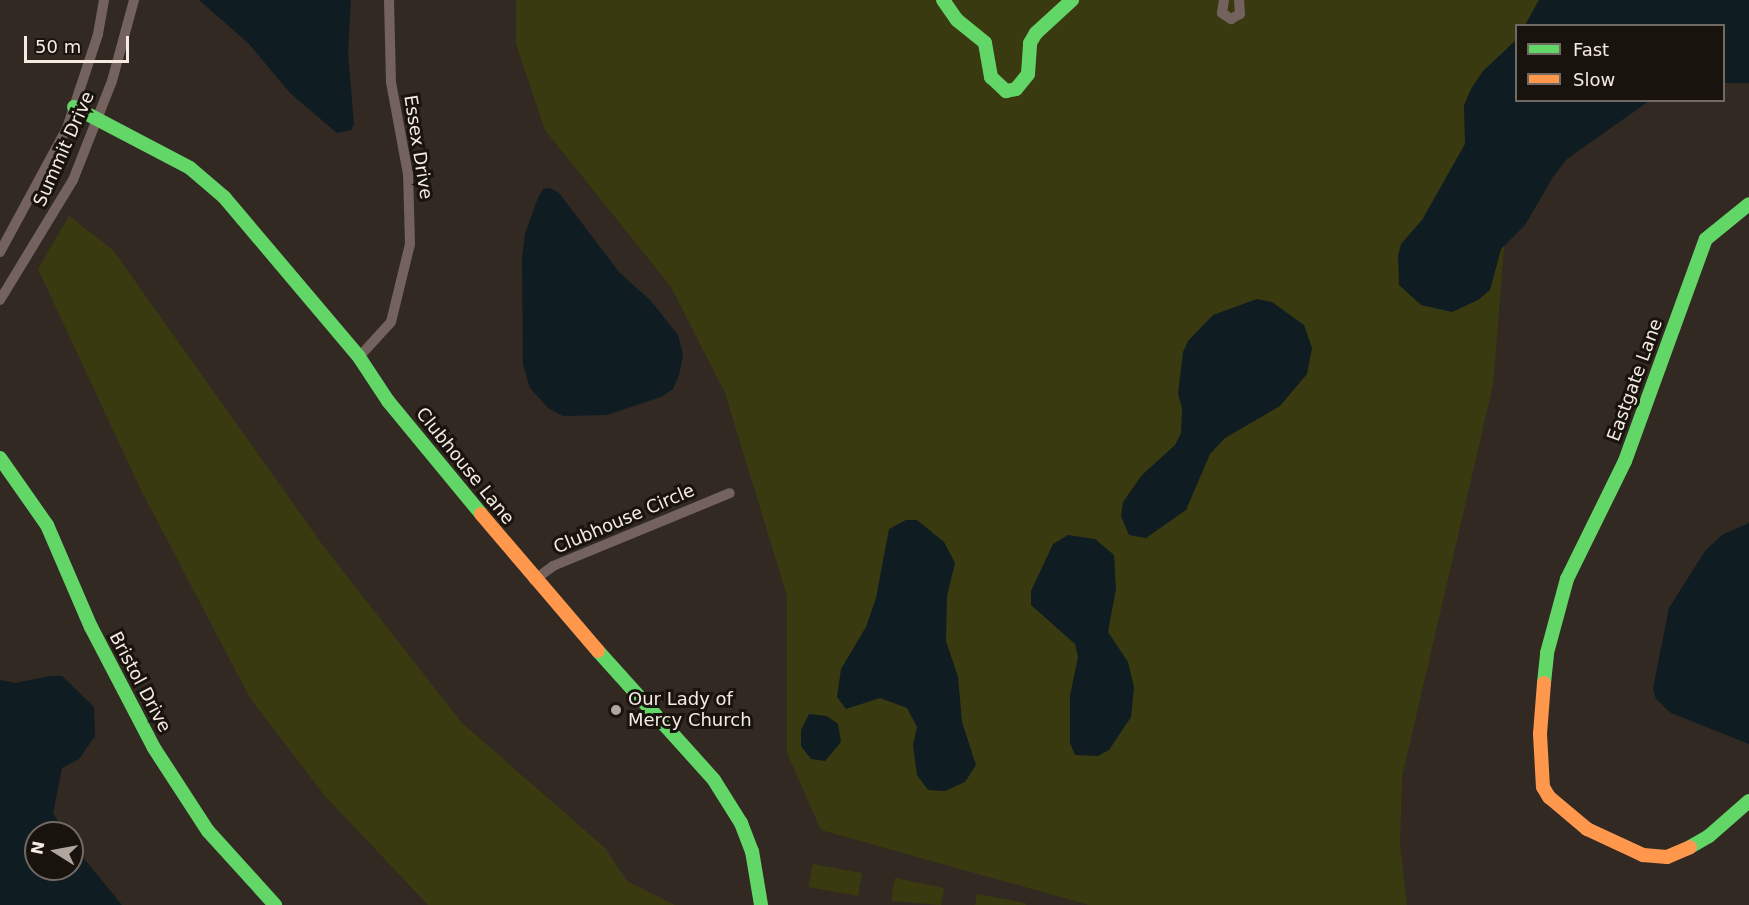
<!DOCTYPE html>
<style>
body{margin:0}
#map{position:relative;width:1749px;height:905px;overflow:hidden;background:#312922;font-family:"DejaVu Sans",sans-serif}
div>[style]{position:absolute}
.green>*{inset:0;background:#3a3a10}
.water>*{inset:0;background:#0f1c22}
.street>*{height:10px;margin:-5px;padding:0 5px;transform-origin:5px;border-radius:5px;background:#74625e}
.fast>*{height:14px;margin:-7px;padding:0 7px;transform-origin:7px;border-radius:7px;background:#63d668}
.slow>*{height:14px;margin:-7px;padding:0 7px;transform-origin:7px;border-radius:7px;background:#ff974d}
.dots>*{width:16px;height:16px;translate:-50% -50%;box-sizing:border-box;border:3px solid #19130d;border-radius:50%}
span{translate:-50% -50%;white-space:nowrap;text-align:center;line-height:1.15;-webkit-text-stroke:6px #19130d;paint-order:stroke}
.street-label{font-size:18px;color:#f5ebe3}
.poi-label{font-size:18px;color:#f5ebe3}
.left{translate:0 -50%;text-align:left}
.legend{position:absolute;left:1515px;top:24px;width:210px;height:78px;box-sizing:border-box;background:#19130d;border:2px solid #716963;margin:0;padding:8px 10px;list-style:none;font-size:18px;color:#f5ebe3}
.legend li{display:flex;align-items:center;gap:12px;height:30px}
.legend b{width:30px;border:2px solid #716963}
.north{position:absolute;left:24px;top:821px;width:60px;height:60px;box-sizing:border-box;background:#19130d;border:2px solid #716963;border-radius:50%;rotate:281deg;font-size:16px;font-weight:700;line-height:24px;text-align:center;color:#f5ebe3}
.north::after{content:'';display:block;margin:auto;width:21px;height:27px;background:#b0a79f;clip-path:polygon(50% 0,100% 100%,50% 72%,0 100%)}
.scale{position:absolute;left:24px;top:36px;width:105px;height:27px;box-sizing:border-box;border:3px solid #f5ebe3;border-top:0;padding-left:8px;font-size:18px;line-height:21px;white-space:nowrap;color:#f5ebe3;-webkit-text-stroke:4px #19130d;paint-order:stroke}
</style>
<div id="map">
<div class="green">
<div style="clip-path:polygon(516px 0,1703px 0,1678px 25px,1516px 26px,1516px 100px,1493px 385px,1402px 777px,1400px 845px,1407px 905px,1089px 905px,821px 830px,787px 753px,787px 596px,725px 393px,671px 287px,545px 130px,516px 44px)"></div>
<div style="clip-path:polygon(69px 216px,113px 250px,324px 547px,462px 723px,605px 848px,627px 881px,675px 905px,428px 905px,325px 796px,250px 698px,140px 488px,38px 269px)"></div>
<div style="clip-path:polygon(813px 864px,862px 873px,858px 896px,808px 887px)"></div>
<div style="clip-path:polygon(895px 878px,944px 888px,941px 905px,891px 901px)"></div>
<div style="clip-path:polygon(977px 894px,1026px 903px,1026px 905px,975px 905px)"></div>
</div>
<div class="water">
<div style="clip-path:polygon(199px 0,351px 0,348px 53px,354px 124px,351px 130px,337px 133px,290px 93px,249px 44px)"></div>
<div style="clip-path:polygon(1539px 0,1749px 0,1749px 83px,1724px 83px,1724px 26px,1525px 25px)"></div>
<div style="clip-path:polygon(1516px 40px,1516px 100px,1649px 101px,1567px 159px,1553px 177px,1525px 225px,1501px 249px,1490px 290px,1478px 300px,1452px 312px,1421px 305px,1399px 285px,1398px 256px,1401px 244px,1422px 220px,1465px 144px,1464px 105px,1471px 89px,1483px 71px)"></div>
<div style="clip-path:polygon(550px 188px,559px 193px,619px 272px,651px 301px,678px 335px,683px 355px,679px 375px,673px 389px,661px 397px,607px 415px,563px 416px,548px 408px,530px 388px,523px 364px,522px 258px,525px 234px,538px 198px,543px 189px)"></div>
<div style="clip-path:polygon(1257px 299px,1272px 302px,1304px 325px,1312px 348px,1307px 374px,1280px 406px,1225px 438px,1210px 454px,1186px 510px,1146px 538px,1129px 535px,1121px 516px,1123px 502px,1142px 475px,1175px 445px,1181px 433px,1182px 408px,1178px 394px,1183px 352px,1188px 341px,1213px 315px)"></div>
<div style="clip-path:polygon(906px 520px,917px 520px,944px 542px,955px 563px,947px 596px,946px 641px,958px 677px,962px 722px,976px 765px,965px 782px,945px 791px,928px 790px,917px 775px,913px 745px,917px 727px,907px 708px,880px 698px,846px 709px,837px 697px,841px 669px,866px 627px,876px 598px,889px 529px)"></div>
<div style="clip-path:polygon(1749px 523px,1749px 744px,1671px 713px,1656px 699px,1653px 688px,1669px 608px,1705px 551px,1722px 535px)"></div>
<div style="clip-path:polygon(1068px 535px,1095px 539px,1114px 555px,1116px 589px,1108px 632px,1128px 662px,1134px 687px,1131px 717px,1109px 750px,1098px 756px,1075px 755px,1070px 743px,1070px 696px,1078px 657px,1075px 644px,1031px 605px,1031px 591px,1053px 544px)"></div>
<div style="clip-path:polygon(50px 676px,62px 676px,94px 707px,95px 736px,79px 759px,62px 768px,53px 813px,65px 833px,36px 833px,36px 869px,72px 869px,72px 844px,122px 905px,0 905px,0 680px,15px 683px)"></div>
<div style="clip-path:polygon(809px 714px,827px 716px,838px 724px,841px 742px,825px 761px,811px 759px,801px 746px,801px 730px)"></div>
</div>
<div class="street">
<div style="left:1224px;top:0;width:13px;rotate:99deg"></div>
<div style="left:1222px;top:13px;width:11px;rotate:34deg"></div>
<div style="left:1231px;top:19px;width:10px;rotate:-29deg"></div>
<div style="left:1240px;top:14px;width:14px;rotate:-94deg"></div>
<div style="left:0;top:252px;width:141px;rotate:-61.6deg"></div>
<div style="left:67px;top:128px;width:99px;rotate:-71.7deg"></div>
<div style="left:98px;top:34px;width:35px;rotate:-80deg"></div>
<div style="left:0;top:300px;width:140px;rotate:-58.7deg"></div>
<div style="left:73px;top:180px;width:106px;rotate:-68.5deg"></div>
<div style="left:112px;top:81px;width:84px;rotate:-74.8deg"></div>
<div style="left:359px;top:357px;width:47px;rotate:-47.6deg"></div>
<div style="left:391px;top:322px;width:80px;rotate:-76.3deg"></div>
<div style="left:410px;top:244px;width:70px;rotate:-91.6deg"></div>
<div style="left:408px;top:174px;width:94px;rotate:-100.5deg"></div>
<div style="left:391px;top:82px;width:82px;rotate:-91.4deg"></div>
<div style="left:534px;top:580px;width:24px;rotate:-36deg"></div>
<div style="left:553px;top:566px;width:191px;rotate:-22.4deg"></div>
</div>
<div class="fast">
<div style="left:943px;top:0;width:24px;rotate:55deg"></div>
<div style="left:957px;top:20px;width:36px;rotate:39deg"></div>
<div style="left:985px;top:43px;width:35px;rotate:80deg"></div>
<div style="left:991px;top:77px;width:21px;rotate:43deg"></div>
<div style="left:1006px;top:91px;width:10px;rotate:-11deg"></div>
<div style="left:1016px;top:89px;width:19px;rotate:-51deg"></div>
<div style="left:1028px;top:74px;width:31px;rotate:-86deg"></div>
<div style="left:1030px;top:43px;width:12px;rotate:-59deg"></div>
<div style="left:1036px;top:33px;width:49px;rotate:-42.5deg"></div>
<div style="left:74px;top:107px;width:131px;rotate:27.7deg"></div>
<div style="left:190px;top:168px;width:45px;rotate:40.5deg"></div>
<div style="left:224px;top:197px;width:209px;rotate:49.8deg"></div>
<div style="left:359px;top:357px;width:53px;rotate:56.6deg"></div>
<div style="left:388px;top:401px;width:146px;rotate:50.5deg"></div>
<div style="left:0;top:458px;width:82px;rotate:55deg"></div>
<div style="left:47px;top:525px;width:111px;rotate:66.7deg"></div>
<div style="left:91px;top:627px;width:136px;rotate:62.5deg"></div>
<div style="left:154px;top:748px;width:99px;rotate:57deg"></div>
<div style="left:208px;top:831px;width:100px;rotate:47.8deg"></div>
<div style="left:598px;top:651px;width:173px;rotate:48deg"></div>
<div style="left:714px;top:780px;width:51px;rotate:57.9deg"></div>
<div style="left:741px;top:823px;width:30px;rotate:69deg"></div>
<div style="left:752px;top:851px;width:55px;rotate:80.5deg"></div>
<div style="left:1544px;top:683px;width:30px;rotate:-84deg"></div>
<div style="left:1547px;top:653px;width:77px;rotate:-74.9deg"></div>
<div style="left:1567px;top:579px;width:131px;rotate:-63.8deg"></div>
<div style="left:1625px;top:461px;width:236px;rotate:-70deg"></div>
<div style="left:1706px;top:239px;width:55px;rotate:-39.1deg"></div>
<div style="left:1690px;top:847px;width:22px;rotate:-30deg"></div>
<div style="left:1709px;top:836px;width:53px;rotate:-41.2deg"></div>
</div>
<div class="slow">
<div style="left:481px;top:514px;width:180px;rotate:49.5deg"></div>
<div style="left:1544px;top:683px;width:51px;rotate:94.5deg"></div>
<div style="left:1540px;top:734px;width:53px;rotate:86.8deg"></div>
<div style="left:1543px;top:787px;width:12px;rotate:59deg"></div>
<div style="left:1549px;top:797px;width:50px;rotate:40.1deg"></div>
<div style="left:1587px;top:829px;width:62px;rotate:24.9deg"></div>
<div style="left:1643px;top:855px;width:24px;rotate:5deg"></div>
<div style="left:1667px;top:857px;width:25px;rotate:-23deg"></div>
</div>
<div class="dots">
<div style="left:616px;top:710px;background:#b0a79f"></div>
</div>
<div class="street-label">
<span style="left:418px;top:147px;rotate:81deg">Essex Drive</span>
<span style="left:64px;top:149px;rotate:-66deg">Summit Drive</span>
<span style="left:1635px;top:380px;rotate:-70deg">Eastgate Lane</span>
<span style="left:465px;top:466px;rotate:51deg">Clubhouse Lane</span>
<span style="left:624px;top:519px;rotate:-23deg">Clubhouse Circle</span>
<span style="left:140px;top:682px;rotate:62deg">Bristol Drive</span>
</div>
<div class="poi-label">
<span class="left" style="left:628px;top:710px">Our Lady of<br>Mercy Church</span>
</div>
<ul class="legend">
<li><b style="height:8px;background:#63d668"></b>Fast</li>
<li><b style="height:8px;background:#ff974d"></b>Slow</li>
</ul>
<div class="north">N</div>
<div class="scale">50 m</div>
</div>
